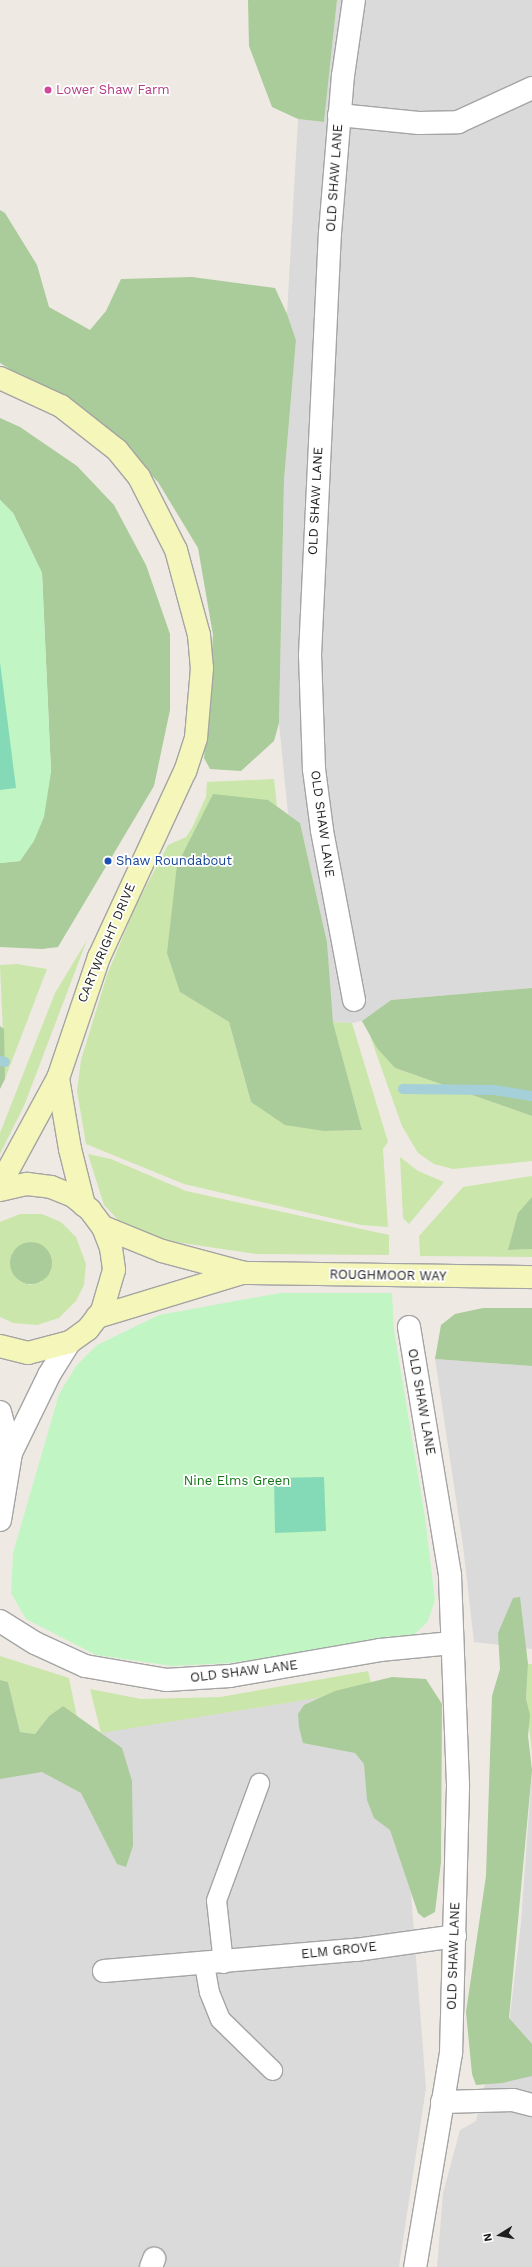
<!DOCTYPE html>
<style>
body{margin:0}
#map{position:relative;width:532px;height:2267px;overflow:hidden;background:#eeeae3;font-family:"Work Sans",sans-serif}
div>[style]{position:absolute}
.residential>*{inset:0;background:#dbdada}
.grass>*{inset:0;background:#cae6ab}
.forest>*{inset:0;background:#aacb9a}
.round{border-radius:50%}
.park>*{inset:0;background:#c1f6c4}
.pitch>*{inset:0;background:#84d9b6}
.stream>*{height:10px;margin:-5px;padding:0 5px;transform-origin:5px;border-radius:5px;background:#a5cfd9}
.roads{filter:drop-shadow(1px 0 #a4a4a4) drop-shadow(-1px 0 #a4a4a4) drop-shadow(0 1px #a4a4a4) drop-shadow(0 -1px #a4a4a4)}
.lane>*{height:19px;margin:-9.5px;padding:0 9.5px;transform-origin:9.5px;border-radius:9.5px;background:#fff}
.street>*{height:22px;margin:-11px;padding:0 11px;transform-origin:11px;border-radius:11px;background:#fff}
.secondary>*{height:22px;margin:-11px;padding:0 11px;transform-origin:11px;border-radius:11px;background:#f5f6b9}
.dots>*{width:11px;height:11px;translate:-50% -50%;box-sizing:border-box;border:2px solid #fff;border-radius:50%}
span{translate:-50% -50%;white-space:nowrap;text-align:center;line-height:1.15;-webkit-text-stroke:3.5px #fff;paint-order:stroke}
.hotel-label{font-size:13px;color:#b23c85}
.left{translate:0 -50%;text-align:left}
.street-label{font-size:13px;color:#1d1d1d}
.transit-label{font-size:13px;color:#164399}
.park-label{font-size:13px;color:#107515}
.north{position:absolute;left:480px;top:2215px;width:40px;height:40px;-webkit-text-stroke:3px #fff;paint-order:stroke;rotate:259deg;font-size:11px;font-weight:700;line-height:16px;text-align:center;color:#1d1d1d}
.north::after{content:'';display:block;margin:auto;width:14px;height:18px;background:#1d1d1d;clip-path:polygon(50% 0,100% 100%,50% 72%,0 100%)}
</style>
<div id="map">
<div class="residential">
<div style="clip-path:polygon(337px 0,532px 0,532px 988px,391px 1000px,362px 1021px,352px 1023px,332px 1022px,327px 942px,300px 823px,288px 814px,279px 723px,284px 480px,296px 340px,287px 314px,298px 119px,324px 122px)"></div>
<div style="clip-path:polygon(435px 1359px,532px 1366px,532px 1649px,474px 1642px,463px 1546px)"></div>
<div style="clip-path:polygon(328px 1696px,380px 1708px,410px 1880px,426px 2088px,399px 2267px,0 2267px,0 1748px)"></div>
<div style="clip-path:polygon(532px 1770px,532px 2267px,437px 2267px,443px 2193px,460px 2130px,476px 2121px,484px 2087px,506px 2050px,521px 1923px)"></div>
</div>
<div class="grass">
<div style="clip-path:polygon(274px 779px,277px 807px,268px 800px,202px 816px,177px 865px,180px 992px,229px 1022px,251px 1102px,324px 1131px,362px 1130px,332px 1022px,352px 1023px,388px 1142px,383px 1149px,388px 1227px,361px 1225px,184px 1184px,86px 1144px,77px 1091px,81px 1060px,107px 975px,136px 905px,168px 845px,186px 837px,192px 828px,206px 797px,207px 782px)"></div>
<div style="clip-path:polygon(87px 940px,24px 1106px,0 1154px,0 1133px,55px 993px)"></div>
<div style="clip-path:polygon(17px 964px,47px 969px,5px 1079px,0 965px)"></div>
<div style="clip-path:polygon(370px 1036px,395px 1068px,532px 1116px,532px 1161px,453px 1169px,434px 1164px,418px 1153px,402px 1126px)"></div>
<div style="clip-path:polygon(88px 1154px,111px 1159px,186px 1191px,389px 1235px,389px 1255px,256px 1254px,155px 1239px,124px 1226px,104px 1205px)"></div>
<div style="clip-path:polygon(400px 1157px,418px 1171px,444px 1182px,409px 1224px,403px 1218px)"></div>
<div style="clip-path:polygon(532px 1176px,532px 1197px,509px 1250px,532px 1249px,532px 1257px,420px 1256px,419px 1236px,463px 1187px)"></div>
<div style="clip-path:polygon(evenodd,20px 1214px,42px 1214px,61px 1222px,76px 1237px,86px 1264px,84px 1285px,76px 1301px,59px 1318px,37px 1325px,13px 1323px,0 1317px,0 1222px,20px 1214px,22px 1244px,42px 1282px,29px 1285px,12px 1254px,22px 1244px)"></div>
<div style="clip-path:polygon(0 1656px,69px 1678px,77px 1717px,63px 1706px,49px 1716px,35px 1734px,20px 1732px,8px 1682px,0 1680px)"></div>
<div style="clip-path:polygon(528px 1664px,532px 1664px,532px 1753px,526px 1699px)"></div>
<div style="clip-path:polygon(368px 1671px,371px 1683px,323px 1697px,101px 1733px,90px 1689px,141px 1699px,220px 1697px)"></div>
</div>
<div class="forest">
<div style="clip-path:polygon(248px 0,337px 0,324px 122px,298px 119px,272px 107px,249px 46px)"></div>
<div style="clip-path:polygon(0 210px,5px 213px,37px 265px,49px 307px,90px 330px,106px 311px,121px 279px,192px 277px,275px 288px,287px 314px,296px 340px,284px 480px,279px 723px,274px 741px,241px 771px,210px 769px,204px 758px,213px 635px,198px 548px,158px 482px,108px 430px,0 363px)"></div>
<div style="clip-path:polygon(0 418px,20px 427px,77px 466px,114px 505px,146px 565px,170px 634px,170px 710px,154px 786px,58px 947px,42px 949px,0 947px,0 863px,20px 861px,51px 772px,42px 573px,13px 513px,0 500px)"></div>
<div style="clip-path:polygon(213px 794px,268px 800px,300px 823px,327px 942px,333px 1023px,362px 1130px,324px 1131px,285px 1125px,251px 1102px,229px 1022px,180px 992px,167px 953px,177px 865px)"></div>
<div style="clip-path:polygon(532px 988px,532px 1116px,395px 1068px,377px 1048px,362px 1021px,391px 1000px)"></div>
<div style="clip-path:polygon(0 1026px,4px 1029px,5px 1079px,0 1089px)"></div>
<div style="clip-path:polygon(532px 1197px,532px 1249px,508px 1250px,518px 1213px)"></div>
<div class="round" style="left:10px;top:1242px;width:42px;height:42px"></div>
<div style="clip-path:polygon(483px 1308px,532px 1308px,532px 1366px,435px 1359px,441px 1325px,455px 1314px)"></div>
<div style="clip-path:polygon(520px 1597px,528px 1664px,526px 1699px,530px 1715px,528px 1736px,532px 1770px,509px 2018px,532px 2044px,532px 2076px,502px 2083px,476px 2085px,472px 2074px,466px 2012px,486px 1876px,492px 1696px,500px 1669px,498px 1633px,513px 1598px)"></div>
<div style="clip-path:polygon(392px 1677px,426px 1679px,442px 1704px,441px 1862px,435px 1912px,424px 1918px,418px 1913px,390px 1830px,374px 1818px,367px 1800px,364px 1764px,355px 1753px,303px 1743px,299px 1727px,298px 1714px,304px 1705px,335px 1691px)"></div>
<div style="clip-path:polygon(0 1680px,8px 1682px,20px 1732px,35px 1734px,49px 1716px,63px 1706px,122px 1748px,132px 1781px,133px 1846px,126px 1867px,117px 1864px,81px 1793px,42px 1772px,0 1779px)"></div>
</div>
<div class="park">
<div style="clip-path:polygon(0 500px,13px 513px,42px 573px,51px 772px,44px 817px,34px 841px,20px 861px,0 863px)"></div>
<div style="clip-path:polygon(280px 1293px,392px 1293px,394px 1330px,425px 1517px,435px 1600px,428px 1621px,409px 1640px,229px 1663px,172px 1666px,96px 1655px,26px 1619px,11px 1593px,13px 1553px,59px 1394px,76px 1366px,97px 1345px,159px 1315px)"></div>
</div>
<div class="pitch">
<div style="clip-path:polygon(0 662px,16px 788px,0 790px)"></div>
<div style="clip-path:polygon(324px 1477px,326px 1531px,275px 1533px,274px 1478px)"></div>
</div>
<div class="stream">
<div style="left:0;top:1061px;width:5px;rotate:11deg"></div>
<div style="left:403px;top:1089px;width:91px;rotate:0.6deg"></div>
<div style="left:494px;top:1090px;width:38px;rotate:9deg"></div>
</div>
<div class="roads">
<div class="lane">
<div style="left:223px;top:1963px;width:63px;rotate:-96.3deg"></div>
<div style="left:216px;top:1900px;width:125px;rotate:-69.8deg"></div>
<div style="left:204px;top:1964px;width:28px;rotate:80deg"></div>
<div style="left:209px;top:1992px;width:29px;rotate:68deg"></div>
<div style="left:220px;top:2019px;width:73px;rotate:44.4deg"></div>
</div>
<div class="street">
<div style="left:339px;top:115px;width:80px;rotate:5.7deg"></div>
<div style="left:419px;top:123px;width:39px;rotate:-1deg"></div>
<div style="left:458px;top:122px;width:81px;rotate:-24.7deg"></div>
<div style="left:354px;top:1000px;width:173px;rotate:-100.7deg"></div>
<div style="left:322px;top:830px;width:62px;rotate:-97.5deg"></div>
<div style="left:314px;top:769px;width:114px;rotate:-92deg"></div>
<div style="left:310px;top:655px;width:422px;rotate:-87.3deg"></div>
<div style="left:330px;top:233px;width:158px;rotate:-85.3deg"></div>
<div style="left:343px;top:76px;width:77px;rotate:-81.8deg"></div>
<div style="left:409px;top:1327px;width:252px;rotate:80.6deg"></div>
<div style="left:450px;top:1576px;width:211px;rotate:87.8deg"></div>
<div style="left:458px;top:1787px;width:266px;rotate:91.5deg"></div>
<div style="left:451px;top:2053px;width:217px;rotate:99.5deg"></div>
<div style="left:0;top:1412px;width:42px;rotate:75deg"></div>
<div style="left:0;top:1520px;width:68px;rotate:-80.7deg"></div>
<div style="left:11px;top:1453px;width:87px;rotate:-64deg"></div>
<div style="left:49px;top:1375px;width:39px;rotate:-58deg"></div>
<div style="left:0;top:1621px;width:41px;rotate:32.2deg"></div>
<div style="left:35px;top:1643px;width:55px;rotate:24.7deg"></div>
<div style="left:85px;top:1666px;width:82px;rotate:9.8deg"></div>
<div style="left:166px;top:1680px;width:64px;rotate:-3.6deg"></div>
<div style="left:230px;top:1676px;width:152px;rotate:-9.8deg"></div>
<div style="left:380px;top:1650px;width:72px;rotate:-5.6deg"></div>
<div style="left:104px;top:1971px;width:253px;rotate:-4.8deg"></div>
<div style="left:356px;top:1950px;width:100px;rotate:-8deg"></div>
<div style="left:442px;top:2102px;width:71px;rotate:-1.6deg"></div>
<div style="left:513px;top:2100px;width:20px;rotate:15deg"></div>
<div style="left:151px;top:2267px;width:9px;rotate:-69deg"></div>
</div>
<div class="secondary">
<div style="left:0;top:378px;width:67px;rotate:24.7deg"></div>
<div style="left:61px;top:406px;width:71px;rotate:38.2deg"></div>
<div style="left:117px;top:450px;width:35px;rotate:51deg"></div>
<div style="left:139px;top:477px;width:82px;rotate:63.1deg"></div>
<div style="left:176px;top:550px;width:88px;rotate:74.9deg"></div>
<div style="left:199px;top:635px;width:33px;rotate:85deg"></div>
<div style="left:202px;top:668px;width:70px;rotate:94.9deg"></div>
<div style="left:196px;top:738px;width:35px;rotate:108deg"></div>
<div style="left:185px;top:771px;width:205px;rotate:114.8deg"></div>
<div style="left:99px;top:957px;width:128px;rotate:108.7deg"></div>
<div style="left:58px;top:1078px;width:122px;rotate:118.5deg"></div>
<div style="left:58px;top:1078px;width:72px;rotate:80.4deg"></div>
<div style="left:70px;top:1149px;width:58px;rotate:76deg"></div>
<div style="left:0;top:1190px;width:28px;rotate:-13deg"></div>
<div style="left:27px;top:1184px;width:24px;rotate:7deg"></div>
<div style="left:51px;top:1187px;width:24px;rotate:22deg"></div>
<div style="left:73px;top:1196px;width:22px;rotate:39deg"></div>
<div style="left:90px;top:1210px;width:21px;rotate:53deg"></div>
<div style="left:103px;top:1227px;width:22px;rotate:69deg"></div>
<div style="left:111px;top:1248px;width:22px;rotate:82deg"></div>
<div style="left:114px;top:1270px;width:43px;rotate:106.3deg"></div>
<div style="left:102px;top:1311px;width:23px;rotate:128deg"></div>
<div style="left:88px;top:1329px;width:22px;rotate:144deg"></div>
<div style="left:70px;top:1342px;width:43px;rotate:165.3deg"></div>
<div style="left:28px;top:1353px;width:29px;rotate:-166deg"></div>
<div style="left:103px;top:1227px;width:64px;rotate:22.1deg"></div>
<div style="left:162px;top:1251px;width:85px;rotate:15deg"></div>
<div style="left:244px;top:1273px;width:288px;rotate:0.8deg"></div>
<div style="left:97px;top:1317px;width:152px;rotate:-16.9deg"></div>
</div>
</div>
<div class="dots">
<div style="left:48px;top:90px;background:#d1479c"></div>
<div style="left:108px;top:861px;background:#1a4fb4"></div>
</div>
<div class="hotel-label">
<span class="left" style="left:56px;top:90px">Lower Shaw Farm</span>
</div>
<div class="street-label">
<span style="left:335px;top:178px;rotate:-86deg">OLD SHAW LANE</span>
<span style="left:316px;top:501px;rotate:-87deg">OLD SHAW LANE</span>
<span style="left:322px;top:824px;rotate:82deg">OLD SHAW LANE</span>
<span style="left:107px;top:943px;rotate:-67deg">CARTWRIGHT DRIVE</span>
<span style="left:388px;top:1276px;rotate:1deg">ROUGHMOOR WAY</span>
<span style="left:421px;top:1402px;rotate:80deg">OLD SHAW LANE</span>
<span style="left:244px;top:1672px;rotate:-7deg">OLD SHAW LANE</span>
<span style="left:339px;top:1951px;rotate:-6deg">ELM GROVE</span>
<span style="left:454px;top:1956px;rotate:-88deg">OLD SHAW LANE</span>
</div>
<div class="transit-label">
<span class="left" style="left:116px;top:861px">Shaw Roundabout</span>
</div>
<div class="park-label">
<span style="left:237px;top:1481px">Nine Elms Green</span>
</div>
<div class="north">N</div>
</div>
